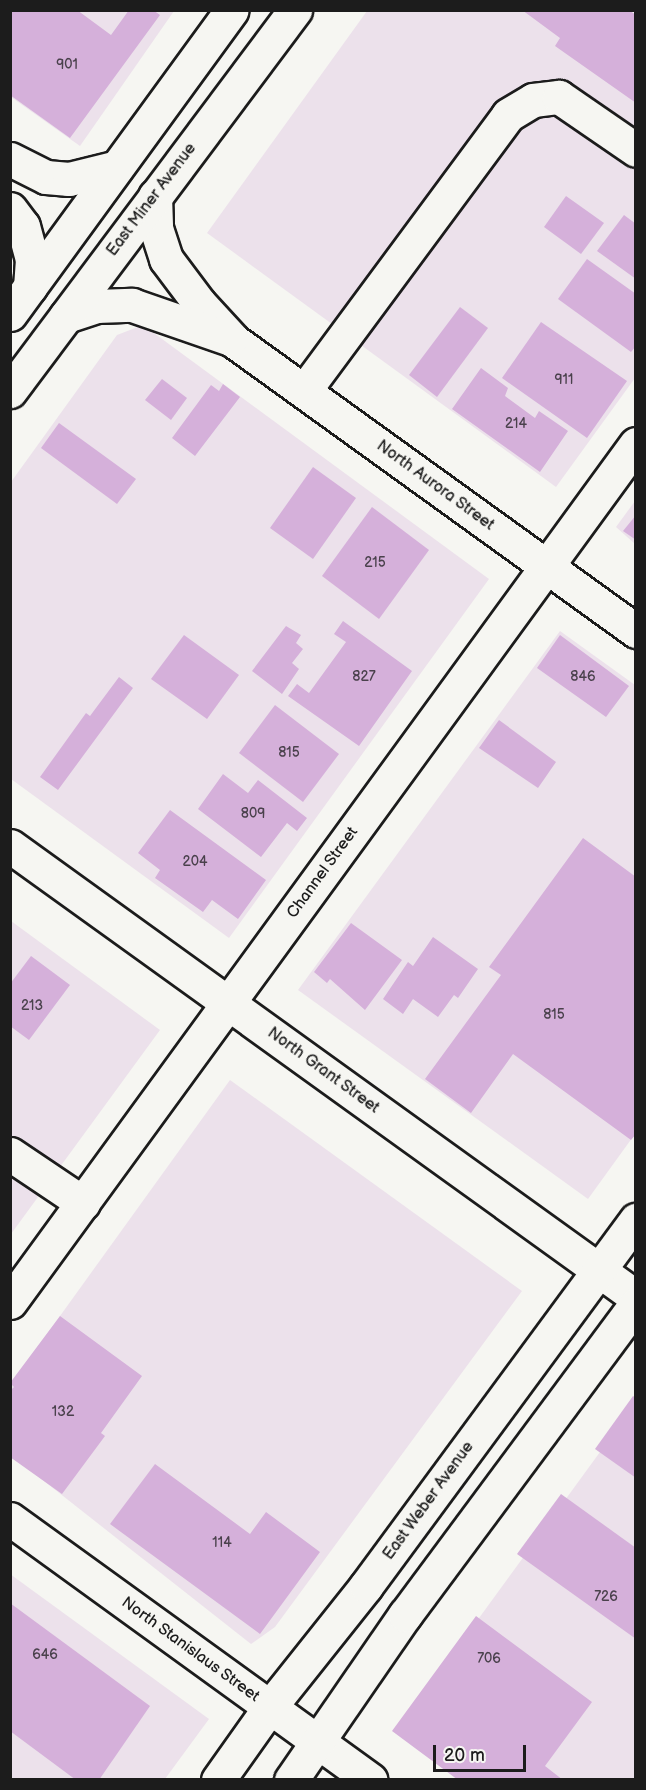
<!DOCTYPE html>
<style>
body{margin:0}
#map{position:relative;width:646px;height:1790px;overflow:hidden;background:#f6f6f2;font-family:"Balsamiq Sans",sans-serif}
div>[style]{position:absolute}
.built>*{inset:0;background:#ece1eb}
.building>*{inset:0;background:#d5b0da}
.roads{filter:drop-shadow(2px 0 #1c1c1c) drop-shadow(-2px 0 #1c1c1c) drop-shadow(0 2px #1c1c1c) drop-shadow(0 -2px #1c1c1c)}
.minor>*{height:33px;margin:-16.5px;padding:0 16.5px;transform-origin:16.5px;border-radius:16.5px;background:#f6f6f2}
.major>*{height:33px;margin:-16.5px;padding:0 16.5px;transform-origin:16.5px;border-radius:16.5px;background:#f6f6f2}
span{translate:-50% -50%;white-space:nowrap;text-align:center;line-height:1.15;-webkit-text-stroke:6px #f6f6f2;paint-order:stroke}
.number-label{font-size:14px;color:#4a414c}
.number-label span{-webkit-text-stroke-width:0}
.street-label{font-size:16px;color:#1c1c1c}
.frame{position:absolute;inset:0;border:12px solid #1c1c1c;pointer-events:none}
.scale{position:absolute;left:433px;top:1745px;width:93px;height:27px;box-sizing:border-box;border:3px solid #1c1c1c;border-top:0;padding-left:8px;font-size:18px;line-height:21px;white-space:nowrap;color:#1c1c1c;-webkit-text-stroke:4px #f6f6f2;paint-order:stroke}
</style>
<div id="map">
<div class="built">
<div style="clip-path:polygon(617px 10px,635px 24px,635px 378px,556px 487px,207px 233px,367px 11px)"></div>
<div style="clip-path:polygon(11px 11px,174px 11px,80px 146px,11px 97px)"></div>
<div style="clip-path:polygon(143px 325px,489px 579px,229px 938px,11px 779px,11px 482px,117px 335px)"></div>
<div style="clip-path:polygon(635px 501px,635px 544px,616px 527px)"></div>
<div style="clip-path:polygon(560px 631px,635px 685px,635px 1134px,588px 1199px,298px 990px)"></div>
<div style="clip-path:polygon(11px 921px,160px 1030px,11px 1234px)"></div>
<div style="clip-path:polygon(230px 1080px,522px 1291px,275px 1627px,251px 1644px,11px 1455px,11px 1384px)"></div>
<div style="clip-path:polygon(635px 1404px,635px 1779px,484px 1779px,404px 1721px)"></div>
<div style="clip-path:polygon(10px 1574px,209px 1719px,165px 1779px,11px 1779px)"></div>
</div>
<div class="building">
<div style="clip-path:polygon(10px 10px,77px 10px,111px 35px,129px 10px,153px 10px,160px 15px,70px 138px,10px 95px)"></div>
<div style="clip-path:polygon(522px 10px,629px 10px,636px 15px,636px 103px,555px 46px,560px 38px)"></div>
<div style="clip-path:polygon(566px 196px,604px 223px,581px 254px,544px 227px)"></div>
<div style="clip-path:polygon(624px 215px,636px 224px,636px 279px,597px 251px)"></div>
<div style="clip-path:polygon(587px 259px,636px 294px,636px 346px,631px 352px,558px 299px)"></div>
<div style="clip-path:polygon(460px 307px,488px 328px,437px 397px,409px 375px)"></div>
<div style="clip-path:polygon(541px 322px,627px 381px,587px 438px,502px 378px)"></div>
<div style="clip-path:polygon(481px 368px,508px 388px,505px 396px,535px 418px,539px 411px,568px 431px,540px 472px,452px 409px)"></div>
<div style="clip-path:polygon(162px 379px,187px 398px,171px 420px,145px 400px)"></div>
<div style="clip-path:polygon(223px 384px,240px 397px,195px 456px,172px 438px,211px 385px,219px 391px)"></div>
<div style="clip-path:polygon(59px 423px,136px 479px,117px 504px,41px 448px)"></div>
<div style="clip-path:polygon(313px 467px,356px 498px,313px 559px,270px 528px)"></div>
<div style="clip-path:polygon(372px 507px,429px 550px,379px 619px,322px 576px)"></div>
<div style="clip-path:polygon(636px 515px,636px 540px,623px 531px)"></div>
<div style="clip-path:polygon(343px 621px,412px 671px,359px 746px,288px 696px,297px 684px,309px 693px,346px 642px,334px 634px)"></div>
<div style="clip-path:polygon(286px 626px,301px 635px,296px 643px,303px 649px,292px 663px,299px 669px,282px 694px,252px 671px)"></div>
<div style="clip-path:polygon(184px 635px,239px 675px,207px 719px,151px 679px)"></div>
<div style="clip-path:polygon(560px 635px,629px 686px,606px 717px,537px 668px)"></div>
<div style="clip-path:polygon(119px 677px,133px 688px,58px 790px,40px 777px,86px 713px,90px 716px)"></div>
<div style="clip-path:polygon(275px 705px,339px 754px,303px 802px,239px 753px)"></div>
<div style="clip-path:polygon(499px 720px,556px 762px,538px 788px,479px 748px)"></div>
<div style="clip-path:polygon(223px 774px,248px 793px,258px 780px,307px 818px,297px 831px,287px 823px,261px 857px,198px 809px)"></div>
<div style="clip-path:polygon(170px 810px,266px 880px,238px 919px,212px 900px,203px 912px,155px 878px,160px 870px,138px 853px)"></div>
<div style="clip-path:polygon(583px 838px,636px 877px,636px 1134px,631px 1140px,513px 1054px,471px 1113px,425px 1079px,501px 975px,489px 967px)"></div>
<div style="clip-path:polygon(351px 923px,402px 960px,365px 1010px,330px 979px,327px 983px,314px 972px)"></div>
<div style="clip-path:polygon(433px 937px,478px 969px,458px 998px,454px 995px,438px 1017px,413px 999px,403px 1014px,383px 999px,408px 962px,413px 966px)"></div>
<div style="clip-path:polygon(31px 956px,70px 985px,29px 1040px,10px 1026px,10px 984px)"></div>
<div style="clip-path:polygon(60px 1316px,142px 1376px,101px 1433px,105px 1436px,62px 1494px,10px 1457px,10px 1391px,14px 1387px,10px 1383px)"></div>
<div style="clip-path:polygon(633px 1396px,636px 1398px,636px 1478px,595px 1449px)"></div>
<div style="clip-path:polygon(155px 1464px,250px 1534px,266px 1512px,320px 1552px,260px 1634px,110px 1524px)"></div>
<div style="clip-path:polygon(561px 1494px,636px 1548px,636px 1639px,517px 1554px)"></div>
<div style="clip-path:polygon(10px 1603px,150px 1706px,99px 1780px,76px 1780px,10px 1731px)"></div>
<div style="clip-path:polygon(476px 1616px,592px 1702px,545px 1766px,563px 1780px,458px 1780px,392px 1731px)"></div>
</div>
<div class="roads">
<div class="minor">
<div style="left:10px;top:159px;width:40px;rotate:26.6deg"></div>
<div style="left:46px;top:177px;width:23px;rotate:5deg"></div>
<div style="left:69px;top:179px;width:49px;rotate:-14deg"></div>
<div style="left:155px;top:196px;width:32px;rotate:88deg"></div>
<div style="left:156px;top:228px;width:33px;rotate:72deg"></div>
<div style="left:166px;top:259px;width:55px;rotate:53.1deg"></div>
<div style="left:199px;top:303px;width:52px;rotate:47.4deg"></div>
<div style="left:234px;top:341px;width:496px;rotate:35.8deg"></div>
<div style="left:10px;top:209px;width:21px;rotate:53deg"></div>
<div style="left:23px;top:226px;width:34px;rotate:75deg"></div>
<div style="left:32px;top:259px;width:28px;rotate:94deg"></div>
<div style="left:66px;top:316px;width:32px;rotate:-18deg"></div>
<div style="left:96px;top:306px;width:36px;rotate:-2deg"></div>
<div style="left:132px;top:305px;width:104px;rotate:19.1deg"></div>
<div style="left:304px;top:391px;width:343px;rotate:-53.5deg"></div>
<div style="left:508px;top:115px;width:29px;rotate:-31deg"></div>
<div style="left:533px;top:100px;width:26px;rotate:-7deg"></div>
<div style="left:559px;top:97px;width:93px;rotate:34.5deg"></div>
<div style="left:10px;top:846px;width:772px;rotate:35.77deg"></div>
<div style="left:10px;top:1154px;width:88px;rotate:33.9deg"></div>
<div style="left:10px;top:1302px;width:1062px;rotate:-53.89deg"></div>
<div style="left:10px;top:1519px;width:445px;rotate:35.9deg"></div>
<div style="left:218px;top:1780px;width:88px;rotate:-54.7deg"></div>
<div style="left:269px;top:1708px;width:156px;rotate:-51.5deg"></div>
<div style="left:366px;top:1586px;width:455px;rotate:-53.6deg"></div>
<div style="left:291px;top:1780px;width:201px;rotate:-55.4deg"></div>
<div style="left:405px;top:1615px;width:387px;rotate:-53.4deg"></div>
</div>
<div class="major">
<div style="left:10px;top:314px;width:376px;rotate:-53.9deg"></div>
<div style="left:10px;top:391px;width:476px;rotate:-53.2deg"></div>
</div>
</div>
<div class="number-label">
<span style="left:67px;top:65px">901</span>
<span style="left:564px;top:380px">911</span>
<span style="left:516px;top:424px">214</span>
<span style="left:375px;top:563px">215</span>
<span style="left:364px;top:677px">827</span>
<span style="left:583px;top:677px">846</span>
<span style="left:289px;top:753px">815</span>
<span style="left:253px;top:814px">809</span>
<span style="left:195px;top:862px">204</span>
<span style="left:32px;top:1006px">213</span>
<span style="left:554px;top:1015px">815</span>
<span style="left:63px;top:1412px">132</span>
<span style="left:222px;top:1543px">114</span>
<span style="left:606px;top:1597px">726</span>
<span style="left:45px;top:1655px">646</span>
<span style="left:489px;top:1659px">706</span>
</div>
<div class="street-label">
<span style="left:152px;top:200px;rotate:-53deg">East Miner Avenue</span>
<span style="left:435px;top:486px;rotate:36deg">North Aurora Street</span>
<span style="left:323px;top:873px;rotate:-54deg">Channel Street</span>
<span style="left:323px;top:1071px;rotate:36deg">North Grant Street</span>
<span style="left:429px;top:1501px;rotate:-54deg">East Weber Avenue</span>
<span style="left:190px;top:1650px;rotate:36deg">North Stanislaus Street</span>
</div>
<div class="frame"></div>
<div class="scale">20 m</div>
</div>
